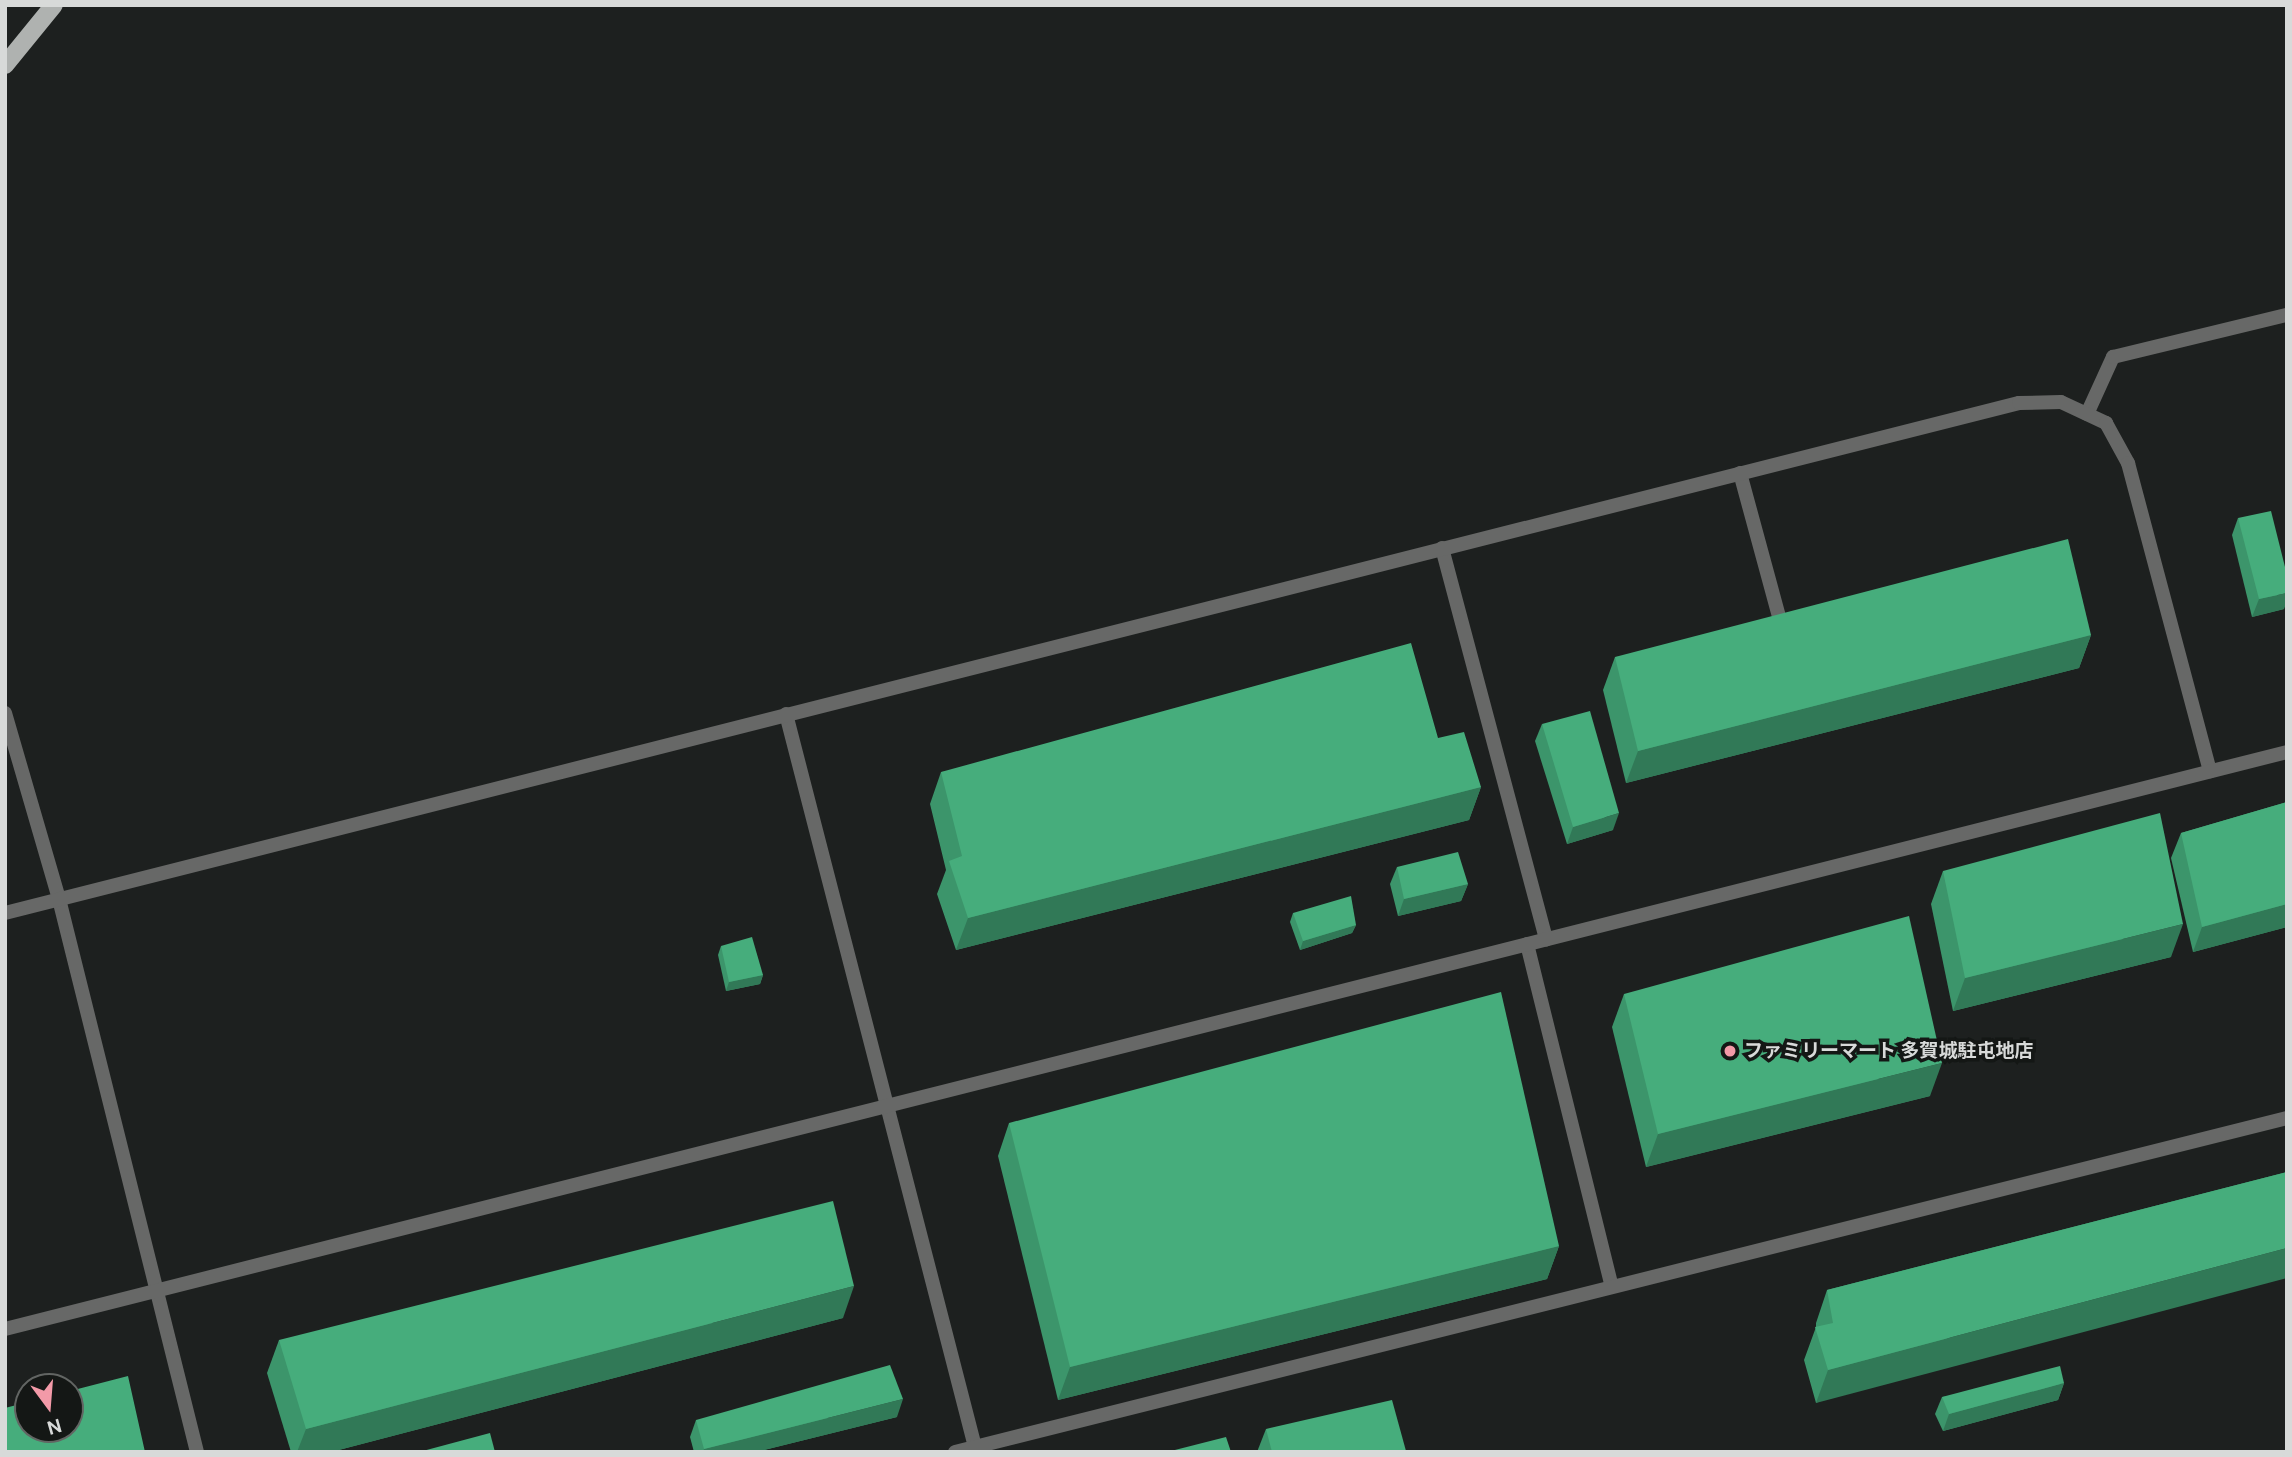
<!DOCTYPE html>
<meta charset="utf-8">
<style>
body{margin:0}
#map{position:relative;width:2292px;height:1457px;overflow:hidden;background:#1d201f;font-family:"DM Sans","Noto Sans JP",sans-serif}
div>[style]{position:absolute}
.service>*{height:14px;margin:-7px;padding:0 7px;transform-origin:7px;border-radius:7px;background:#676867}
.primary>*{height:18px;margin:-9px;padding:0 9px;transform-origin:9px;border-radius:9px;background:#afb2b0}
.wall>*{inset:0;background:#3c956b}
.shaded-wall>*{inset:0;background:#317957}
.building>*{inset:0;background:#46ad7c}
.dots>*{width:19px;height:19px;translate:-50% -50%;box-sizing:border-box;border:4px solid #141715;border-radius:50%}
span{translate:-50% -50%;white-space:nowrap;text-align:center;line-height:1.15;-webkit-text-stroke:7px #141715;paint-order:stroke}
.poi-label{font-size:19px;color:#d8dad9;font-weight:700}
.left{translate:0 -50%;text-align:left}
.frame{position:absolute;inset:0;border:7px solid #d8dad9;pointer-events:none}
.north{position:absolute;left:14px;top:1373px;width:70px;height:70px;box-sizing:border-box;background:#141715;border:2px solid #626563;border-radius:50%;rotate:164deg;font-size:19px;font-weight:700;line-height:28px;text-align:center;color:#d8dad9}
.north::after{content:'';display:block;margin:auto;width:24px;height:32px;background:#f39aa8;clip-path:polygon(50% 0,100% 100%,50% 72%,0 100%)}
</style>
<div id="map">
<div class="service">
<div style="left:2087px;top:414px;width:63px;rotate:-65.5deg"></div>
<div style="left:2113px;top:357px;width:179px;rotate:-13.6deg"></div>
<div style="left:1740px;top:473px;width:156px;rotate:74.8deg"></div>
<div style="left:1442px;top:548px;width:405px;rotate:75.1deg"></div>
<div style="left:5px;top:713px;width:194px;rotate:73.8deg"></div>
<div style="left:59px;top:899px;width:570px;rotate:75.99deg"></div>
<div style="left:786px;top:714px;width:757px;rotate:75.54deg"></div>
<div style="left:5px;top:913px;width:2078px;rotate:-14.21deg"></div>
<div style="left:2019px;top:403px;width:42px;rotate:-1.4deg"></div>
<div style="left:2061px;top:402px;width:50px;rotate:25deg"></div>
<div style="left:2106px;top:423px;width:46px;rotate:61.2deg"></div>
<div style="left:2128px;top:463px;width:319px;rotate:75.1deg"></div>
<div style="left:1527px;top:944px;width:353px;rotate:76.1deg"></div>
<div style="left:5px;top:1329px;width:2354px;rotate:-14.19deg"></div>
<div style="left:955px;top:1452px;width:1373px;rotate:-14.08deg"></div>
</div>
<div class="primary">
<div style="left:5px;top:65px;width:77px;rotate:-50.8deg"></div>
</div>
<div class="wall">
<div style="clip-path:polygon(2238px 518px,2284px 609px,2252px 617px,2232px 535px)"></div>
<div style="clip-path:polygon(2091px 635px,2079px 668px,1626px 783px,1603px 690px,1615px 657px)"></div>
<div style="clip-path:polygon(1542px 724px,1613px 830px,1567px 844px,1535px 741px)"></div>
<div style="clip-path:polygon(1438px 738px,1481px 787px,1469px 820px,956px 950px,937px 894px,946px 870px,930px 804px,941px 772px)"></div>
<div style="clip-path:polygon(2287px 802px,2287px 927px,2193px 952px,2171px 858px,2181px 833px)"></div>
<div style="clip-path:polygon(1397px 867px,1468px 884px,1461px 901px,1398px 916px,1390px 884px)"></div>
<div style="clip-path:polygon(1943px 871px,2171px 957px,1953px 1011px,1931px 904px)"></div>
<div style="clip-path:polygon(1293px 913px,1356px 925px,1352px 933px,1300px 950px,1290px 922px)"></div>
<div style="clip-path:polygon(721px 946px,763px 975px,760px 984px,726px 991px,718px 955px)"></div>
<div style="clip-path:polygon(1624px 994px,1930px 1096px,1646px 1167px,1612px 1027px)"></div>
<div style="clip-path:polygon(1009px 1123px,1559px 1246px,1547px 1279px,1058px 1400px,998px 1156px)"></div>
<div style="clip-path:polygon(2287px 1172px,1816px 1403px,1804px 1360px,1816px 1327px,1816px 1323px,1827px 1290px)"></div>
<div style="clip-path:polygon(843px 1318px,331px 1452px,291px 1452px,267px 1373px,279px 1340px)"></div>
<div style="clip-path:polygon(2064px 1383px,2058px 1400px,1943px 1431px,1935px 1414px,1942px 1397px)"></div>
<div style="clip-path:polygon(897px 1417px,756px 1452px,694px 1452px,690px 1437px,696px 1420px)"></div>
<div style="clip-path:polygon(1266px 1429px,1405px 1452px,1257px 1452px)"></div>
</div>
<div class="shaded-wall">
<div style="clip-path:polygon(2287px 593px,2287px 602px,2284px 609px,2252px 617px,2259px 599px)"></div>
<div style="clip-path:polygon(2091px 635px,2079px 668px,1626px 783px,1638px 751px)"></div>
<div style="clip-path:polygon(1481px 787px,1469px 820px,956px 950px,968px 918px)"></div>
<div style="clip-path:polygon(1619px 813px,1613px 830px,1567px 844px,1573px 827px)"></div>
<div style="clip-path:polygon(1468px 884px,1461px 901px,1398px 916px,1404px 899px)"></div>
<div style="clip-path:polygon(2287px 904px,2287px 927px,2193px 952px,2202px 927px)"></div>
<div style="clip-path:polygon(2183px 924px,2171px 957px,1953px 1011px,1965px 978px)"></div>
<div style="clip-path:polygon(1356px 925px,1352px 933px,1300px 950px,1303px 941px)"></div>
<div style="clip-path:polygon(763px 975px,760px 984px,726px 991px,729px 982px)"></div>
<div style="clip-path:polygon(1942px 1063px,1930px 1096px,1646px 1167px,1658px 1134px)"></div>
<div style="clip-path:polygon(1559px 1246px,1547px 1279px,1058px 1400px,1070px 1367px)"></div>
<div style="clip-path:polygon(2287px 1248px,2287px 1278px,1816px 1403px,1828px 1370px)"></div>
<div style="clip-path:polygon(854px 1286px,843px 1318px,331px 1452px,297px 1452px,306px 1429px)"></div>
<div style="clip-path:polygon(2064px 1383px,2058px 1400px,1943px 1431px,1949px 1414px)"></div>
<div style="clip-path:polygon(903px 1399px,897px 1417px,756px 1452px,703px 1452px,704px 1449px)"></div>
</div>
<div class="building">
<div style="clip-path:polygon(2271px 511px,2287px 575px,2287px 593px,2259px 599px,2238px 518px)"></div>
<div style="clip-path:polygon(2068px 539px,2091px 635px,1638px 751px,1615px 657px)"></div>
<div style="clip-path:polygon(1411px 643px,1438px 738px,1464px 732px,1481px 787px,968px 918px,949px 861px,962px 856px,941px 772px)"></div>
<div style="clip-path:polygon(1590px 711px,1619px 813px,1573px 827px,1542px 724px)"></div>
<div style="clip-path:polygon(2287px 802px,2287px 904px,2202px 927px,2181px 833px)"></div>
<div style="clip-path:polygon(2160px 813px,2183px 924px,1965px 978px,1943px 871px)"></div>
<div style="clip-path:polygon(1458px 852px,1468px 884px,1404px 899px,1397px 867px)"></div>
<div style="clip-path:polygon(1351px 896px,1356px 925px,1303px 941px,1293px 913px)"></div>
<div style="clip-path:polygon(1909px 916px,1942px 1063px,1658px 1134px,1624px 994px)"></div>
<div style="clip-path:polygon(752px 937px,763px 975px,729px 982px,721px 946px)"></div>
<div style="clip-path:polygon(1501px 992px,1559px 1246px,1070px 1367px,1009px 1123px)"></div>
<div style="clip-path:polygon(2287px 1172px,2287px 1248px,1828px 1370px,1815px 1327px,1833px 1323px,1827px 1290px)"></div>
<div style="clip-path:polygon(833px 1201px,854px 1286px,306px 1429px,279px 1340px)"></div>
<div style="clip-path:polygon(890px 1365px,903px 1399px,704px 1449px,696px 1420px)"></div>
<div style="clip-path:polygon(2060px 1366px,2064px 1383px,1949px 1414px,1942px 1397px)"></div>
<div style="clip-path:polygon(128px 1376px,145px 1452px,5px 1452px,5px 1408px,28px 1402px,28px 1429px,70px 1429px,70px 1391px)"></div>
<div style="clip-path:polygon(1392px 1400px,1406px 1451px,1272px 1452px,1266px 1429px)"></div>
<div style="clip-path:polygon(490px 1433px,495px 1452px,419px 1452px)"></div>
<div style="clip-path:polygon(1226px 1437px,1231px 1452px,1167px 1452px)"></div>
</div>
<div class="dots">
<div style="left:1730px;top:1051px;background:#f39aa8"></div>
</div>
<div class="poi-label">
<span class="left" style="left:1744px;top:1051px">ファミリーマート 多賀城駐屯地店</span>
</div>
<div class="frame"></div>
<div class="north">N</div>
</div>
